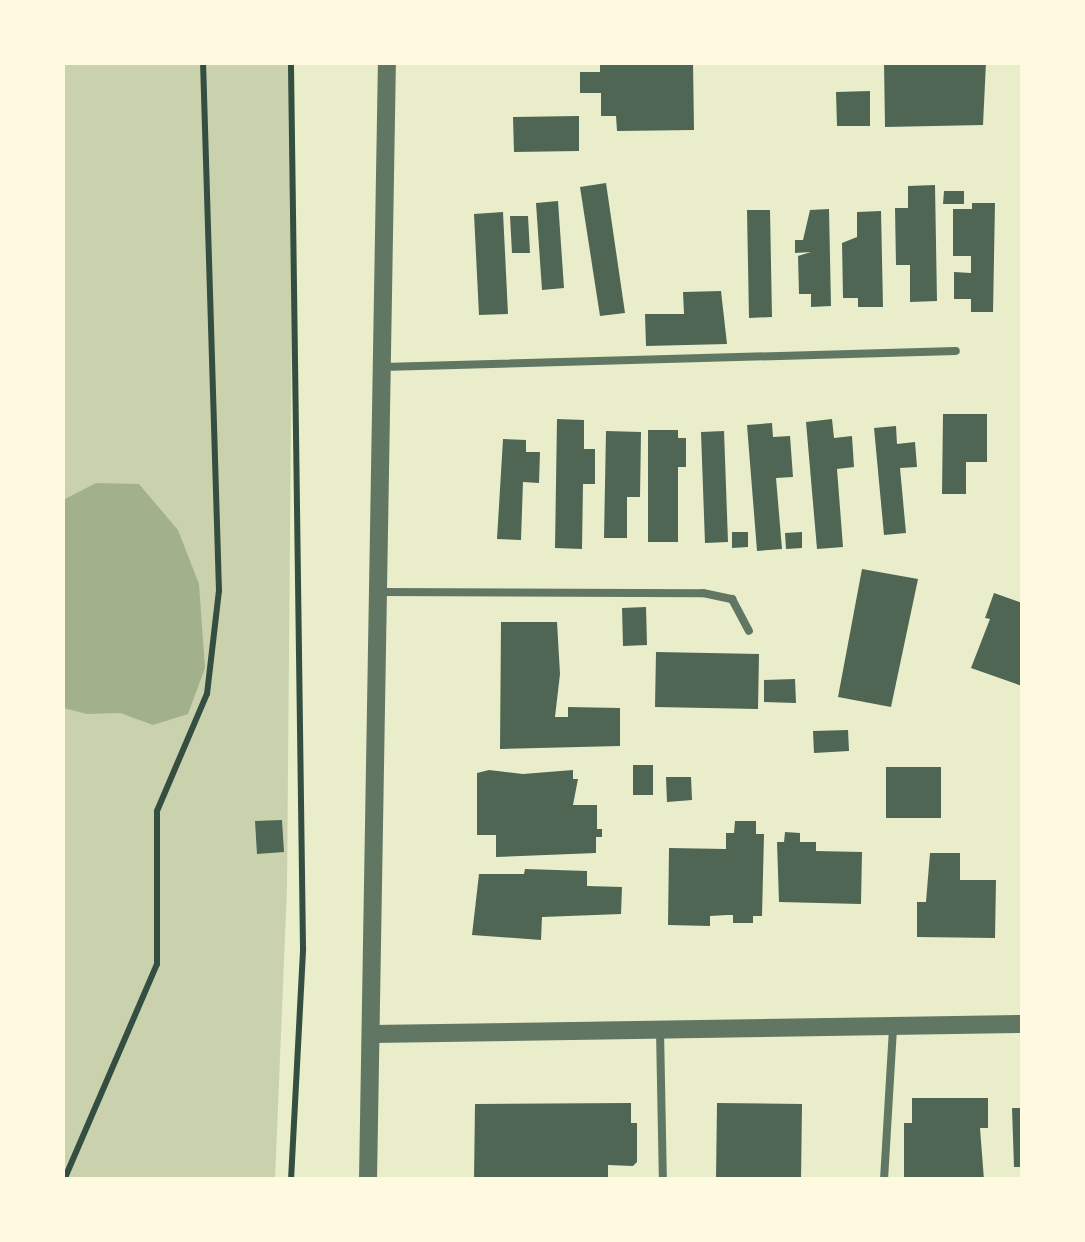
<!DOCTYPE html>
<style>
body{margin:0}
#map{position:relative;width:1085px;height:1242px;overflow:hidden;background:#e9edc9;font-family:"Fira Sans",sans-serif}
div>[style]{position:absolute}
.green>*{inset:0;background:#cad2ad}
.water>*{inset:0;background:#a3b18a}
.building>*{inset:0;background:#4f6655}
.path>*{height:6px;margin:-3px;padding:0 3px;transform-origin:3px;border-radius:3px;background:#344e41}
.service>*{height:8px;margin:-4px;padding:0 4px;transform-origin:4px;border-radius:4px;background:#617663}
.tertiary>*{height:18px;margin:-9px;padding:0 9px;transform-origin:9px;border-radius:9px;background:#617663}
span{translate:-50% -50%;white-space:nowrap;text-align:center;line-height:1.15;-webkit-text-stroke:8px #fefae0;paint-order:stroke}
.frame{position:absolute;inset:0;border:65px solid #fefae0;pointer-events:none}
</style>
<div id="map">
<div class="green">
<div style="clip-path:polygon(62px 63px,294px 63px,287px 888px,275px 1179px,63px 1179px)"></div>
</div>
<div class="water">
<div style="clip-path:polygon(96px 483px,139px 484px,178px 530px,199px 584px,205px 668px,188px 714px,153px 725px,120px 713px,87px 714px,63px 708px,63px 500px)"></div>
</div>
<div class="building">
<div style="clip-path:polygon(600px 62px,693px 62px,694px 130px,617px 131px,616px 116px,601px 116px,601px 93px,580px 93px,580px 72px,600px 72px)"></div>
<div style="clip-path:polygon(884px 62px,986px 62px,983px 125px,885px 127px)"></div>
<div style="clip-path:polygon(870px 91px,870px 126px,837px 126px,836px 92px)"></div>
<div style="clip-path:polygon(579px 116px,579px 151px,514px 152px,513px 117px)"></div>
<div style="clip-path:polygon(606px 183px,625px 313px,600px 316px,580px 187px)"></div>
<div style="clip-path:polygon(935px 185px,937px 301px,910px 302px,910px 265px,896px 265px,895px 208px,908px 208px,908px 186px)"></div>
<div style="clip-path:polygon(944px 191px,964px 191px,964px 204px,943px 204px)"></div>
<div style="clip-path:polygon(558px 201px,564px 288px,542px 290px,536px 203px)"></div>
<div style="clip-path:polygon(972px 203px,995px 203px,993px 312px,971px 312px,971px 299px,954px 299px,954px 272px,971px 273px,971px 256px,953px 256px,953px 209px,972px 209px)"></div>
<div style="clip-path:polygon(829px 209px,831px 306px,811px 307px,811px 294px,799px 294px,798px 256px,811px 252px,795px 253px,795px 240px,803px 240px,810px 210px)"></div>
<div style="clip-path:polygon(747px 210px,770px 210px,772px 317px,749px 318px)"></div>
<div style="clip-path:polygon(881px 211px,883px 307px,858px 307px,858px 298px,843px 298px,842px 243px,857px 237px,857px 212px)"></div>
<div style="clip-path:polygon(503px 212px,508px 314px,479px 315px,474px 214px)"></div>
<div style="clip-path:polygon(510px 216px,528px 216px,530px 253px,512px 253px)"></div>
<div style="clip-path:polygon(721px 291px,727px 344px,646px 346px,645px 314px,684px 314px,683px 292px)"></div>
<div style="clip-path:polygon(943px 414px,987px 414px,987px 462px,966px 462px,966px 494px,942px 494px)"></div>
<div style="clip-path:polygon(557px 419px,584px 420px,584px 449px,595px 449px,595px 484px,583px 484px,582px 549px,555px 548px)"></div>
<div style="clip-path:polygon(832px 419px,834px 438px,852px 436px,854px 467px,837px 469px,843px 547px,817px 549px,806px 422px)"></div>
<div style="clip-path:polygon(772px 423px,773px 437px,790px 436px,793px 477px,776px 478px,782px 549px,757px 551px,747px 425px)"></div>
<div style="clip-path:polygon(896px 426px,897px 444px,915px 442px,917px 467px,900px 468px,906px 533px,884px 535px,874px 428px)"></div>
<div style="clip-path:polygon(648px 430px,678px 430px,678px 438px,686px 438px,686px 467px,678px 467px,678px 542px,648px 542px)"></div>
<div style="clip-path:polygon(606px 431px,641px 432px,640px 497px,627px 497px,627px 538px,604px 538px)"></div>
<div style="clip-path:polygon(724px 431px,728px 542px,705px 543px,701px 432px)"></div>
<div style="clip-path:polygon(503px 439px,526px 440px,526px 452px,540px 452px,539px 483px,523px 482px,521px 540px,497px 539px)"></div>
<div style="clip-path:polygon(732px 532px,748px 532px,748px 547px,732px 548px)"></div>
<div style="clip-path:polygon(802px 532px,802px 548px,786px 549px,785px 533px)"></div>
<div style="clip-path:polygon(862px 569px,918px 579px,891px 707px,838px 697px)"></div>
<div style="clip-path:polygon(994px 593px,1022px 603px,1022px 686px,971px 668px,990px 619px,985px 618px)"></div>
<div style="clip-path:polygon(646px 607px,647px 645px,623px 646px,622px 608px)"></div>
<div style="clip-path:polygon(501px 622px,557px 622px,560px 674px,555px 717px,568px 717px,568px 707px,620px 708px,620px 746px,500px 749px)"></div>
<div style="clip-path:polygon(656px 652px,759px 654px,758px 709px,655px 707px)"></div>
<div style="clip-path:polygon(795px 679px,796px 703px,764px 702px,764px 680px)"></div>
<div style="clip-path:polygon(848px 730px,849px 751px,814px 753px,813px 731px)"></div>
<div style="clip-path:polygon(633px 765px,653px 765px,653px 795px,633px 795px)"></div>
<div style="clip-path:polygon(886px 767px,941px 767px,941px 818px,886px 818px)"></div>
<div style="clip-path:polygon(489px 770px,523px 774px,573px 770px,573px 779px,578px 779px,573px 805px,597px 805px,597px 829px,602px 829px,602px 837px,596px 837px,596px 853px,496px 857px,496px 835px,477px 835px,477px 773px)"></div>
<div style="clip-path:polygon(666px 777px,691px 777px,692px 800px,667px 802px)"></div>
<div style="clip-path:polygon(282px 820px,284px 852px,257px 854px,255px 821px)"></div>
<div style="clip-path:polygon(735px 821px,756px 821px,756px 834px,764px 834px,762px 916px,753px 916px,753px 923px,733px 923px,733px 915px,727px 915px,710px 916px,710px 926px,668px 925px,669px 848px,726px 849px,726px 833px,734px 833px)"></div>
<div style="clip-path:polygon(785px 832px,800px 833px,800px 842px,816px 842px,816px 851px,862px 852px,861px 904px,779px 902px,777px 842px,784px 842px)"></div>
<div style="clip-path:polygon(930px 853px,960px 853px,960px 880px,996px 880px,995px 938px,917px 937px,917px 902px,926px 902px)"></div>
<div style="clip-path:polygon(525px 869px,587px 871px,587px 886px,622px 887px,621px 914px,542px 917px,541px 940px,472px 935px,479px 874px,524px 874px)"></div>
<div style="clip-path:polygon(912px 1098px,988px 1098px,988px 1128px,980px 1128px,984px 1180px,904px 1180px,904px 1123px,912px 1123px)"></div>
<div style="clip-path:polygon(631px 1103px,631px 1123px,637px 1123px,637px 1162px,633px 1166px,608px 1165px,608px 1180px,474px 1179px,475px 1104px)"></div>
<div style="clip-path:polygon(717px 1103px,802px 1104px,801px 1180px,716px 1180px)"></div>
<div style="clip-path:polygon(1012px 1108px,1022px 1108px,1022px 1167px,1014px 1167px)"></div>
</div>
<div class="path">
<div style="left:64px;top:1180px;width:235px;rotate:-66.7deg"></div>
<div style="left:157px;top:964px;width:153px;rotate:-90deg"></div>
<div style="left:157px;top:811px;width:127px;rotate:-66.9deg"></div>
<div style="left:207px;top:694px;width:104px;rotate:-83.4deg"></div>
<div style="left:219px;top:591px;width:529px;rotate:-91.73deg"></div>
<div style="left:291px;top:1180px;width:232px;rotate:-87deg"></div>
<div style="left:303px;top:948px;width:886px;rotate:-90.78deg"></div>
</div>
<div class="service">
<div style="left:383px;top:367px;width:573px;rotate:-1.6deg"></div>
<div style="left:379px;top:592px;width:324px;rotate:0.2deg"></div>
<div style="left:703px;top:593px;width:30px;rotate:12deg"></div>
<div style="left:732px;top:599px;width:36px;rotate:62deg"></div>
<div style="left:660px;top:1030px;width:150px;rotate:88.9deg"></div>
<div style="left:884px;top:1180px;width:151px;rotate:-86.6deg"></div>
</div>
<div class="tertiary">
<div style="left:373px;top:1034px;width:649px;rotate:-0.88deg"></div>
<div style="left:368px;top:1180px;width:1118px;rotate:-89.03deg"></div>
</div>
<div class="frame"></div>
</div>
